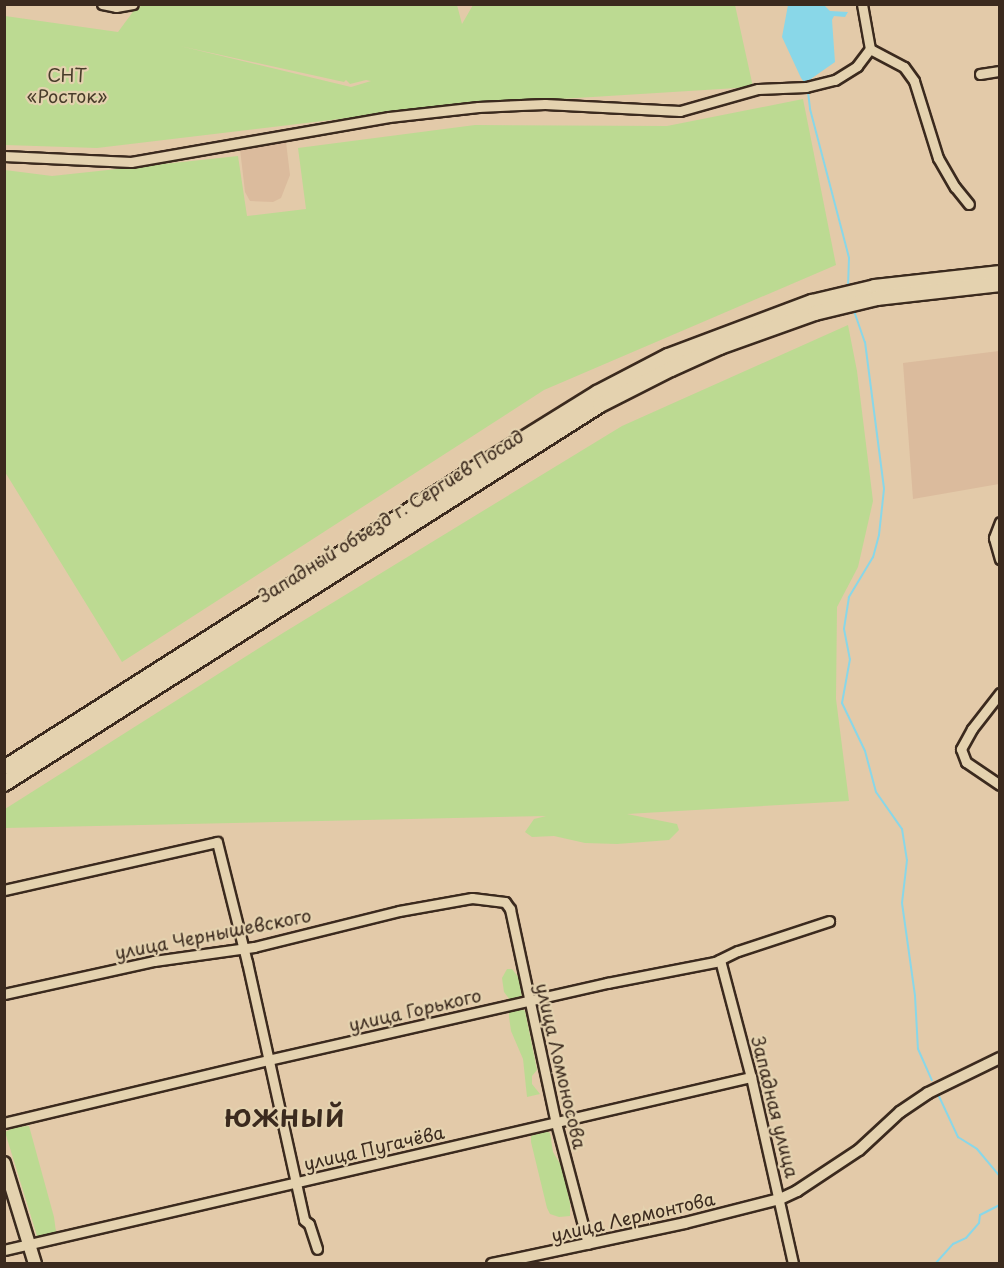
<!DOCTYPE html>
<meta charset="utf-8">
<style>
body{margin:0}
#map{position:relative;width:1004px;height:1268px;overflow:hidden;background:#e3caa9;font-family:"Playpen Sans",sans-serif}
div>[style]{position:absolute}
.built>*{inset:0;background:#dbbb9d}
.green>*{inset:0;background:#bcda92}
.water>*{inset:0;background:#89d7e8}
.stream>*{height:2px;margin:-1px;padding:0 1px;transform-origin:1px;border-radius:1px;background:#89d7e8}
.roads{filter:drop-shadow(2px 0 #3b2a1e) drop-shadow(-2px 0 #3b2a1e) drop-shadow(0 2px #3b2a1e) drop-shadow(0 -2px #3b2a1e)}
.minor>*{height:9px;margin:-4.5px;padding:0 4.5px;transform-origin:4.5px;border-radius:4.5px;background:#e4d2af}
.tertiary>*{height:10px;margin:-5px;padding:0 5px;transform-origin:5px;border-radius:5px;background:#e4d2af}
.secondary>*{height:12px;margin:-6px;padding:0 6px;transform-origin:6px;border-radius:6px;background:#e4d2af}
.primary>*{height:14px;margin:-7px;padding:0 7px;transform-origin:7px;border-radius:7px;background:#e4d2af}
span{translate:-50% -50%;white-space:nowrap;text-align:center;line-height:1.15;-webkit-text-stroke:4.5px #e4d2af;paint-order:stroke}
.park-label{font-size:18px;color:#483c2a}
.street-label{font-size:18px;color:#3b2a1e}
.district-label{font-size:24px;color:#3b2a1e;font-weight:700;letter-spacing:1.5px}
.frame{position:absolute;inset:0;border:6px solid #3b2a1e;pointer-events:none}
</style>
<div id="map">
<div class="built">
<div style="clip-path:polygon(286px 142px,290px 175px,281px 198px,273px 202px,250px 201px,245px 192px,240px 149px)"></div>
<div style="clip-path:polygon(999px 351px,999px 484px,913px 499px,903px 363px)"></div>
</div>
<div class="green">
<div style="clip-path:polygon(evenodd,143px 5px,457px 5px,462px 24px,473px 5px,735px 5px,753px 87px,448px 106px,97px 148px,5px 145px,5px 16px,118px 32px,135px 9px,143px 5px,180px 46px,344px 82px,346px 80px,350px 84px,366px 80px,371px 81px,351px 87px,180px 46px)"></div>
<div style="clip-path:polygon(803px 99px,836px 265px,544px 390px,122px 662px,5px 472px,5px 170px,52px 176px,238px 156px,247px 216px,306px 209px,298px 148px,475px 125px,667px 126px)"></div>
<div style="clip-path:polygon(848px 325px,857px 371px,873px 501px,858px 567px,837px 607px,836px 699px,849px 801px,627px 814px,677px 824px,679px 830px,669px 840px,617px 844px,585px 843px,554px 836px,532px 837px,525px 832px,534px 819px,546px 816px,5px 828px,5px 809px,283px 633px,622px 426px)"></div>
<div style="clip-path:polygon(507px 969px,512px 969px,519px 978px,522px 997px,517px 1000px,510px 1000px,504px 992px,502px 978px)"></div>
<div style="clip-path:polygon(521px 1008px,525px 1011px,537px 1070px,532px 1076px,532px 1084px,540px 1094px,527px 1097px,523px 1059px,511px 1031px,509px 1017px,509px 1011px)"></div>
<div style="clip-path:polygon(29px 1126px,54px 1217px,56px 1232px,41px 1238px,37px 1236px,5px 1132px,15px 1127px)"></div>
<div style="clip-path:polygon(545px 1131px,550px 1133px,553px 1152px,562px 1167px,570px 1203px,570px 1216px,559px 1217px,550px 1214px,547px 1208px,531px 1142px,531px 1136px)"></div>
</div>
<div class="water">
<div style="clip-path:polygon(788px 5px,824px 5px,830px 11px,848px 12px,845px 17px,834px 16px,832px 20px,835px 62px,808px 81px,804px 82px,801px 78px,782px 37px)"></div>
</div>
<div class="stream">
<div style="left:808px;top:92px;width:17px;rotate:83deg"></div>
<div style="left:810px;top:109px;width:154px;rotate:75.3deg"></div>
<div style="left:849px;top:258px;width:30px;rotate:92deg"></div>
<div style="left:853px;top:308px;width:36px;rotate:71deg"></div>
<div style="left:865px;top:342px;width:148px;rotate:82.6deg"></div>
<div style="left:884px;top:489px;width:46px;rotate:96.2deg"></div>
<div style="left:879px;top:535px;width:23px;rotate:105deg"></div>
<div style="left:873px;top:557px;width:47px;rotate:121deg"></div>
<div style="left:849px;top:597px;width:32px;rotate:99deg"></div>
<div style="left:844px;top:629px;width:31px;rotate:79deg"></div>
<div style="left:850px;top:659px;width:45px;rotate:100.3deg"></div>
<div style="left:842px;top:703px;width:53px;rotate:64.4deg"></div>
<div style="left:865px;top:751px;width:42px;rotate:75deg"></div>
<div style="left:876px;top:792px;width:45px;rotate:54.9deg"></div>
<div style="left:902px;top:829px;width:31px;rotate:81deg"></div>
<div style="left:907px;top:860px;width:43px;rotate:96.6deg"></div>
<div style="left:902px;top:903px;width:94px;rotate:82deg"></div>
<div style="left:915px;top:996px;width:53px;rotate:86.8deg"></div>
<div style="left:918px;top:1049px;width:34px;rotate:66deg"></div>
<div style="left:937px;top:1092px;width:50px;rotate:65deg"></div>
<div style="left:958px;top:1137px;width:22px;rotate:32deg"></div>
<div style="left:977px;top:1149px;width:35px;rotate:50deg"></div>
<div style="left:935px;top:1264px;width:27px;rotate:-48deg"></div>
<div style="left:953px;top:1244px;width:14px;rotate:-25deg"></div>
<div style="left:966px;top:1238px;width:20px;rotate:-49deg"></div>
<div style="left:979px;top:1223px;width:8px;rotate:-83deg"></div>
<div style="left:980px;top:1215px;width:22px;rotate:-27deg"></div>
</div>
<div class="roads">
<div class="minor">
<div style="left:102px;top:4px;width:14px;rotate:12deg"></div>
<div style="left:116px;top:7px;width:17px;rotate:-10deg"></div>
<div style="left:870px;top:49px;width:38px;rotate:28deg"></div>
<div style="left:904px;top:67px;width:17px;rotate:54deg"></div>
<div style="left:914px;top:81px;width:81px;rotate:72.7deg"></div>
<div style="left:938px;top:158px;width:34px;rotate:60deg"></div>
<div style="left:955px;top:187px;width:22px;rotate:51deg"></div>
<div style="left:980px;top:74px;width:20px;rotate:-9deg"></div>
<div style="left:4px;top:156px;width:127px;rotate:2.7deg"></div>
<div style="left:131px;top:162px;width:262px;rotate:-9.9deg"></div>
<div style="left:389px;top:117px;width:90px;rotate:-6.4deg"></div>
<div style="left:478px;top:107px;width:67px;rotate:-2.6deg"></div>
<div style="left:545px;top:104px;width:135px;rotate:3deg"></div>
<div style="left:680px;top:111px;width:81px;rotate:-15.8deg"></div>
<div style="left:758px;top:89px;width:48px;rotate:-2.4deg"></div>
<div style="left:806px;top:87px;width:30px;rotate:-14deg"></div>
<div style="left:835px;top:80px;width:26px;rotate:-32deg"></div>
<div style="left:857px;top:66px;width:21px;rotate:-53deg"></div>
<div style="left:870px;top:49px;width:46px;rotate:-100.1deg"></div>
<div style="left:1000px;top:522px;width:17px;rotate:111deg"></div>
<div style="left:994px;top:538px;width:22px;rotate:74deg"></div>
<div style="left:1000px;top:693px;width:46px;rotate:127.9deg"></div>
<div style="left:972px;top:729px;width:23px;rotate:119deg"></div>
<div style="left:961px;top:749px;width:14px;rotate:69deg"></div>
<div style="left:966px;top:762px;width:41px;rotate:34.1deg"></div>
<div style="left:4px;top:890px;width:218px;rotate:-12.7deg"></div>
<div style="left:217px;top:842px;width:124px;rotate:76deg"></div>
<div style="left:247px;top:962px;width:264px;rotate:77.5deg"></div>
<div style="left:304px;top:1220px;width:6px;rotate:39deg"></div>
<div style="left:309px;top:1224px;width:26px;rotate:72deg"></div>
<div style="left:720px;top:960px;width:121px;rotate:75.2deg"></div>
<div style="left:751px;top:1077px;width:192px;rotate:77.3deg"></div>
<div style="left:4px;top:994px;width:154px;rotate:-12.4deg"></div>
<div style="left:154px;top:961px;width:101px;rotate:-8deg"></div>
<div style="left:254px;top:947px;width:149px;rotate:-13.9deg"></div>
<div style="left:399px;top:911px;width:74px;rotate:-10.1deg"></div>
<div style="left:472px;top:898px;width:33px;rotate:7deg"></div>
<div style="left:505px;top:902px;width:9px;rotate:54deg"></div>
<div style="left:510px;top:909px;width:219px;rotate:77.9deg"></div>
<div style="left:556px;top:1123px;width:125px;rotate:75.2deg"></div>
<div style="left:4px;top:1123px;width:271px;rotate:-13.4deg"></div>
<div style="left:268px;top:1060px;width:348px;rotate:-12.8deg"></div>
<div style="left:607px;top:983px;width:110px;rotate:-11deg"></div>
<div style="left:715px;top:962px;width:25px;rotate:-26deg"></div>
<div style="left:738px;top:951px;width:96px;rotate:-18.2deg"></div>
<div style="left:4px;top:1250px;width:767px;rotate:-13.04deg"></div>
</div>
<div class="tertiary">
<div style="left:492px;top:1264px;width:197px;rotate:-12deg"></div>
<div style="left:685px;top:1223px;width:98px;rotate:-14.2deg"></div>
<div style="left:780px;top:1199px;width:19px;rotate:-25deg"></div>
<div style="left:797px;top:1191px;width:74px;rotate:-33.5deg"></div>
<div style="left:859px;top:1150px;width:56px;rotate:-42.8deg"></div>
<div style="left:900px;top:1112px;width:34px;rotate:-34deg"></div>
<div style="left:928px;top:1093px;width:80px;rotate:-25.9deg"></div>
</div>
<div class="secondary">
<div style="left:4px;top:1163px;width:106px;rotate:72.9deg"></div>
</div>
<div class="primary">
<div style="left:4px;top:768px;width:550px;rotate:-32.45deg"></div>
<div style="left:468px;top:473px;width:152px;rotate:-31.8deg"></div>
<div style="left:597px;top:393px;width:80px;rotate:-27.5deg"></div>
<div style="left:668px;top:356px;width:154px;rotate:-20.6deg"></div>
<div style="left:812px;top:302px;width:65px;rotate:-13.4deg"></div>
<div style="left:875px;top:287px;width:126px;rotate:-6.4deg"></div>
<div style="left:4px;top:784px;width:706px;rotate:-32.45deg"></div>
<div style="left:600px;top:405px;width:80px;rotate:-26.9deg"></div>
<div style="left:671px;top:369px;width:54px;rotate:-24.2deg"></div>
<div style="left:720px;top:347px;width:101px;rotate:-19.7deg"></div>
<div style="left:815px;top:313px;width:64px;rotate:-13.6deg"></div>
<div style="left:877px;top:298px;width:124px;rotate:-6.5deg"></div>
</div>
</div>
<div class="park-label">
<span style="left:67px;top:86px">СНТ<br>«Росток»</span>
</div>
<div class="street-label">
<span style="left:391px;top:516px;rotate:-32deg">Западный объезд г. Сергиев Посад</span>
<span style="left:213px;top:934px;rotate:-11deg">улица Чернышевского</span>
<span style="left:415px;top:1010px;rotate:-13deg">улица Горького</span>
<span style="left:561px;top:1066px;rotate:77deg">улица Ломоносова</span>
<span style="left:775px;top:1107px;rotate:76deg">Западная улица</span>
<span style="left:374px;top:1148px;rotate:-13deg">улица Пугачёва</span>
<span style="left:633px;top:1217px;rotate:-13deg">улица Лермонтова</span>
</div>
<div class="district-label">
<span style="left:285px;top:1118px">ЮЖНЫЙ</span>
</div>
<div class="frame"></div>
</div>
